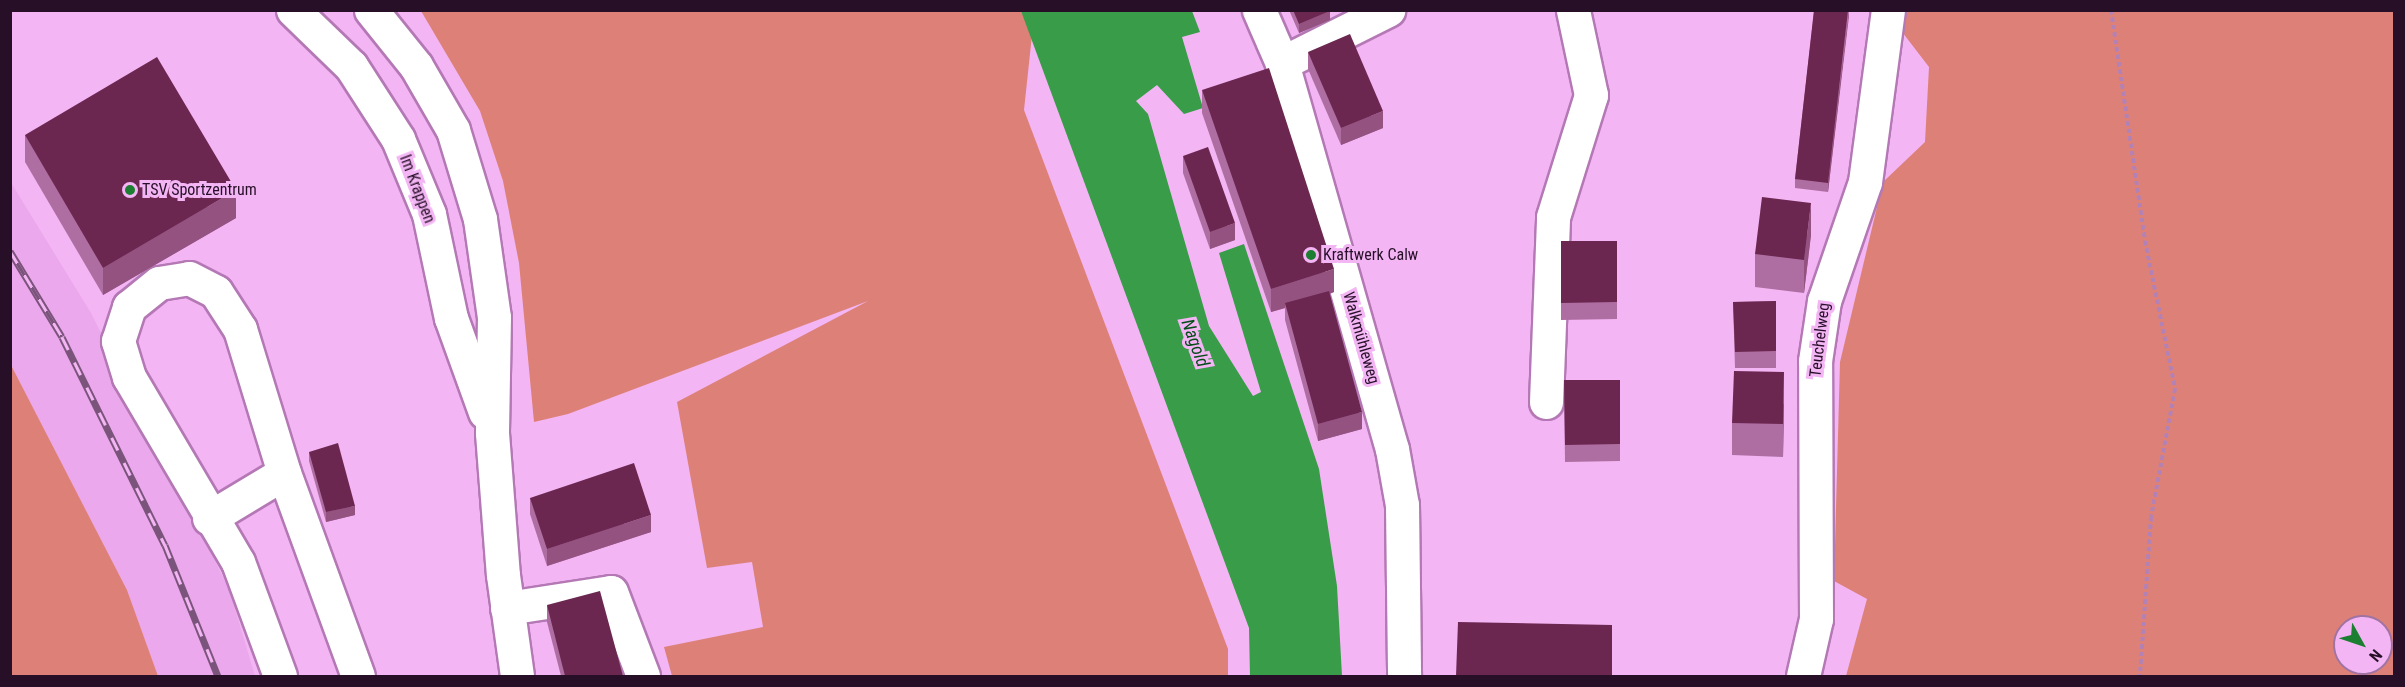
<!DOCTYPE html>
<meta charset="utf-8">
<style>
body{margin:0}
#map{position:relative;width:2405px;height:687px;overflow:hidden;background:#f3b5f4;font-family:"Roboto Condensed",sans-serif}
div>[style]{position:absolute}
.built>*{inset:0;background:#eca8ec}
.green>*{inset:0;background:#dd8178}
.water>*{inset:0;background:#389c48}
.path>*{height:4px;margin-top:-2px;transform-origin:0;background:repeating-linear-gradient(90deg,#b381b4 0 4.5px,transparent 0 7.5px)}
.roads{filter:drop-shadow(2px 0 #b479b5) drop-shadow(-2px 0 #b479b5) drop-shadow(0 2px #b479b5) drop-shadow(0 -2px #b479b5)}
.minor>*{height:33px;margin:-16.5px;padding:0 16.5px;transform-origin:16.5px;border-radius:16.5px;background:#fff}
.major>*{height:33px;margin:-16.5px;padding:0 16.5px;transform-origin:16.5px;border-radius:16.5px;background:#fff}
.rail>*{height:7px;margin-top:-3.5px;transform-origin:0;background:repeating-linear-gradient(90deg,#f3b5f4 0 14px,#7b547c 0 28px);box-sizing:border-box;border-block:2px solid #7b547c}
.wall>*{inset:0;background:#af6ea2}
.shaded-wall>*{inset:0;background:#945281}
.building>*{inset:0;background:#6b2750}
.dots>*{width:16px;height:16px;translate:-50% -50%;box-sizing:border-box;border:3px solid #f3b5f4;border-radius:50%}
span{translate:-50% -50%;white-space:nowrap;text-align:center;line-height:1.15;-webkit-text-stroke:6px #f3b5f4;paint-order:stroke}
.street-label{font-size:16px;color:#260f27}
.poi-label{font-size:16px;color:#260f27}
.left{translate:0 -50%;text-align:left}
.water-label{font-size:18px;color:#044e17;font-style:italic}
.frame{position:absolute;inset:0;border:12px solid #260f27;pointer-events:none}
.north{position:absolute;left:2333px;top:615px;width:60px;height:60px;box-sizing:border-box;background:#f3b5f4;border:2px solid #a173a2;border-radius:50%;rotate:130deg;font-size:16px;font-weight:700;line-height:24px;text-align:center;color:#260f27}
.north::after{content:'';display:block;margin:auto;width:21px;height:27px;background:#1c7e30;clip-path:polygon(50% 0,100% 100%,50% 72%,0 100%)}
</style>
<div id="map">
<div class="built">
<div style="clip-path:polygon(10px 181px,91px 313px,229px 589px,255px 676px,158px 676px,127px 590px,11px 365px)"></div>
</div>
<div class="green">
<div style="clip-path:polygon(421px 11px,1021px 11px,1032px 35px,1024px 110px,1228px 649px,1228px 676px,672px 676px,664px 647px,763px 627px,752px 562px,707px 568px,677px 402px,868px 301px,568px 414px,534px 422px,519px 263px,503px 181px,480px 111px)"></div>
<div style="clip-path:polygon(evenodd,1886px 11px,2394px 11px,2394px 676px,1846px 676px,1867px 599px,1834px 581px,1840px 362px,1883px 182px,1925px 142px,1929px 67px,1886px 11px,2345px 627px,2381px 627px,2381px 663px,2345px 663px,2345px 627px)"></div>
<div style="clip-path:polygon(11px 365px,127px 590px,158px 676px,11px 676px)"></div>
</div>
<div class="water">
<div style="clip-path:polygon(1021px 11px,1192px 11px,1200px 32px,1182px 37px,1203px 108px,1184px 114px,1157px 85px,1136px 101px,1148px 114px,1209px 326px,1253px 396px,1261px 392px,1219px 253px,1244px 244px,1319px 469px,1337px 586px,1342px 676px,1250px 676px,1249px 628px)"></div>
</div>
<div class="path">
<div style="left:2111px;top:10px;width:233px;rotate:81.6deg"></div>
<div style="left:2145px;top:241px;width:151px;rotate:78.5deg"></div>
<div style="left:2175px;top:389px;width:130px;rotate:100.6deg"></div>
<div style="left:2151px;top:517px;width:159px;rotate:94deg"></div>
</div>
<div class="roads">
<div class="minor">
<div style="left:1259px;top:10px;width:58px;rotate:66.5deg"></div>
<div style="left:1282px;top:63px;width:401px;rotate:74.1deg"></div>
<div style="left:1392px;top:449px;width:57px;rotate:79.9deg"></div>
<div style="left:1402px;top:505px;width:171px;rotate:89.3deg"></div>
<div style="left:1282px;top:63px;width:119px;rotate:-26.6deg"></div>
<div style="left:1546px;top:402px;width:185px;rotate:-87.8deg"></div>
<div style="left:1553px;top:217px;width:128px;rotate:-72.7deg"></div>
<div style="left:1591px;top:95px;width:87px;rotate:-102deg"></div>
<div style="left:209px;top:518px;width:87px;rotate:-31deg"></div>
<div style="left:507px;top:608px;width:105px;rotate:-8.7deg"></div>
<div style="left:611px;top:592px;width:90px;rotate:69.1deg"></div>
<div style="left:280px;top:676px;width:121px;rotate:-110.2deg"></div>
<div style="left:238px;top:562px;width:215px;rotate:-120.5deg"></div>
<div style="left:129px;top:377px;width:38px;rotate:-107deg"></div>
<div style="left:118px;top:341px;width:36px;rotate:-72deg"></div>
<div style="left:129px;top:307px;width:38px;rotate:-39deg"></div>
<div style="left:159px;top:283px;width:30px;rotate:-9deg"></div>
<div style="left:189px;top:278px;width:30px;rotate:27deg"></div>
<div style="left:216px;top:292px;width:44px;rotate:57deg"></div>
<div style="left:240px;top:329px;width:151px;rotate:73deg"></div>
<div style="left:284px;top:473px;width:216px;rotate:70deg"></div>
<div style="left:1803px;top:676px;width:58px;rotate:-77.2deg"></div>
<div style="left:1816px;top:619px;width:258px;rotate:-90.2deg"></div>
<div style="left:1815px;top:361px;width:61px;rotate:-81.5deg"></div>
<div style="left:1824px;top:301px;width:126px;rotate:-71deg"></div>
<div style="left:1865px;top:182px;width:174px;rotate:-82.4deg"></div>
</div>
<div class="major">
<div style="left:293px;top:10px;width:81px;rotate:44deg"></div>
<div style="left:351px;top:66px;width:87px;rotate:57.2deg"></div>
<div style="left:398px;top:139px;width:81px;rotate:67.5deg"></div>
<div style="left:429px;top:214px;width:106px;rotate:78.1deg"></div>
<div style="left:451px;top:318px;width:100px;rotate:70.1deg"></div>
<div style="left:371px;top:10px;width:72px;rotate:51.2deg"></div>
<div style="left:416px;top:66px;width:74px;rotate:60deg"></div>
<div style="left:453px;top:130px;width:93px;rotate:73.1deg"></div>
<div style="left:480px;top:219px;width:99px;rotate:81.9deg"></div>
<div style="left:494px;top:317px;width:116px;rotate:91deg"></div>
<div style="left:492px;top:433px;width:142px;rotate:85.6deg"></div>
<div style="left:503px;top:575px;width:102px;rotate:82.1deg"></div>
</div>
</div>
<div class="rail">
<div style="left:10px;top:251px;width:100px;rotate:58.8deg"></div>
<div style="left:62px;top:337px;width:232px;rotate:63.7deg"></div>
<div style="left:165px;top:545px;width:141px;rotate:68deg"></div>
</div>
<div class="wall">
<div style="clip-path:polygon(1289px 10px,1330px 10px,1330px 20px,1299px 33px)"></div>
<div style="clip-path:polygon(1808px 10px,1849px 10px,1828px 192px,1795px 188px,1795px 179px,1814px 12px,1808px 12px)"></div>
<div style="clip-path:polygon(1308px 52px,1383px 128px,1341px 145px,1308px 69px)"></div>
<div style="clip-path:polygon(1202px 90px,1334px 292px,1330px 294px,1362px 429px,1318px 441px,1285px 320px,1285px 308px,1271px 312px,1202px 113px)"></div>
<div style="clip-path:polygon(25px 135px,236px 218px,103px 295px,25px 162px)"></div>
<div style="clip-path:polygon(1183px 156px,1235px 240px,1210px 249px,1183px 173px)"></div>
<div style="clip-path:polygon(1811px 235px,1804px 293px,1755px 287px,1755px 254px)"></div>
<div style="clip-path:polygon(1561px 241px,1617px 241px,1617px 319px,1561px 320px)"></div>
<div style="clip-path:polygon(1776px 301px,1776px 368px,1735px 368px,1733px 302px)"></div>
<div style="clip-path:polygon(1564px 380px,1620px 380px,1620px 461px,1565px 462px)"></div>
<div style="clip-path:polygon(1784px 404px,1783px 457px,1732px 455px,1732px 423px)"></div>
<div style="clip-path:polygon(309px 452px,355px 515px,326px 522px,309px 461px)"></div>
<div style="clip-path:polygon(530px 498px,651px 532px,547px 566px,530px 514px)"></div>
<div style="clip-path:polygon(547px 605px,623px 676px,561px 676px,547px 622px)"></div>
</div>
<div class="shaded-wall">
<div style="clip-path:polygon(1849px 10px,1849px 16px,1828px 192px,1828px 183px)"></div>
<div style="clip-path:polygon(1330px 11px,1330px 20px,1299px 33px,1299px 24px)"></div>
<div style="clip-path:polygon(1383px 111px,1383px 128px,1341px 145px,1341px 128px)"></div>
<div style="clip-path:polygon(236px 190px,236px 218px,103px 295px,103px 268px)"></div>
<div style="clip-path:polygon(1811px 203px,1811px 235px,1804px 293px,1804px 260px)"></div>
<div style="clip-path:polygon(1235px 223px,1235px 240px,1210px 249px,1210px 232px)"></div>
<div style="clip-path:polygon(1334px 269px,1334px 292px,1286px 307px,1285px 303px,1285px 308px,1271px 312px,1271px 289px)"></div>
<div style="clip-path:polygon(1784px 372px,1784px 404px,1783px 457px,1783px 424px)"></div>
<div style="clip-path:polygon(1362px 412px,1362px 429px,1318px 441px,1318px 424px)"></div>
<div style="clip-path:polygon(355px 506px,355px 515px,326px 522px,326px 512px)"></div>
<div style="clip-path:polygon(651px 515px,651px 532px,547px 566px,547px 549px)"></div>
</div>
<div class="building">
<div style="clip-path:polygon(1293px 10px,1330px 10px,1330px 11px,1299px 24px)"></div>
<div style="clip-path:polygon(1814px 10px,1848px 10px,1828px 183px,1795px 179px)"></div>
<div style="clip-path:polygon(1350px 34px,1383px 111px,1341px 128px,1308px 52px)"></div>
<div style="clip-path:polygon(157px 57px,236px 190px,103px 268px,25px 135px)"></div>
<div style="clip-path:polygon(1269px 68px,1334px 269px,1271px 289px,1202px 90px)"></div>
<div style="clip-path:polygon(1208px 147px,1235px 223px,1210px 232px,1183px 156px)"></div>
<div style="clip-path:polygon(1762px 197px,1811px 203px,1804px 260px,1755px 254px)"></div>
<div style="clip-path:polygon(1561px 241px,1617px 241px,1617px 302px,1561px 303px)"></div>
<div style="clip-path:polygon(1329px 291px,1362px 412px,1318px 424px,1285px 303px)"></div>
<div style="clip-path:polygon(1776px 301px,1776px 351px,1735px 352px,1733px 302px)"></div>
<div style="clip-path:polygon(1734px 371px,1784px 372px,1783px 424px,1732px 423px)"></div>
<div style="clip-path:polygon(1564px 380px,1620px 380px,1620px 444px,1565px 445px)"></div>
<div style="clip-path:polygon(338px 443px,355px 506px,326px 512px,309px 452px)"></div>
<div style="clip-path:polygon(634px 463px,651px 515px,547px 549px,530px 498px)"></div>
<div style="clip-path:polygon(600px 591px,623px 676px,565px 676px,547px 605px)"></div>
<div style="clip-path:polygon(1458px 622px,1612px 625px,1612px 676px,1456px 676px)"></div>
</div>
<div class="dots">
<div style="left:130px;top:190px;background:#1c7e30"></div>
<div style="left:1311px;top:255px;background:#1c7e30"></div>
</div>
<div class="street-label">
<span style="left:417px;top:189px;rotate:69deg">Im Krappen</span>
<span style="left:1361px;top:338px;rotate:74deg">Walkmühleweg</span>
<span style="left:1820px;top:340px;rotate:-83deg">Teuchelweg</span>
</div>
<div class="poi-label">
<span class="left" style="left:142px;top:190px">TSV Sportzentrum</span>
<span class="left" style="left:1323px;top:255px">Kraftwerk Calw</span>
</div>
<div class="water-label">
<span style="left:1195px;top:343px;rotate:70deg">Nagold</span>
</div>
<div class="frame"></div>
<div class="north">N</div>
</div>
